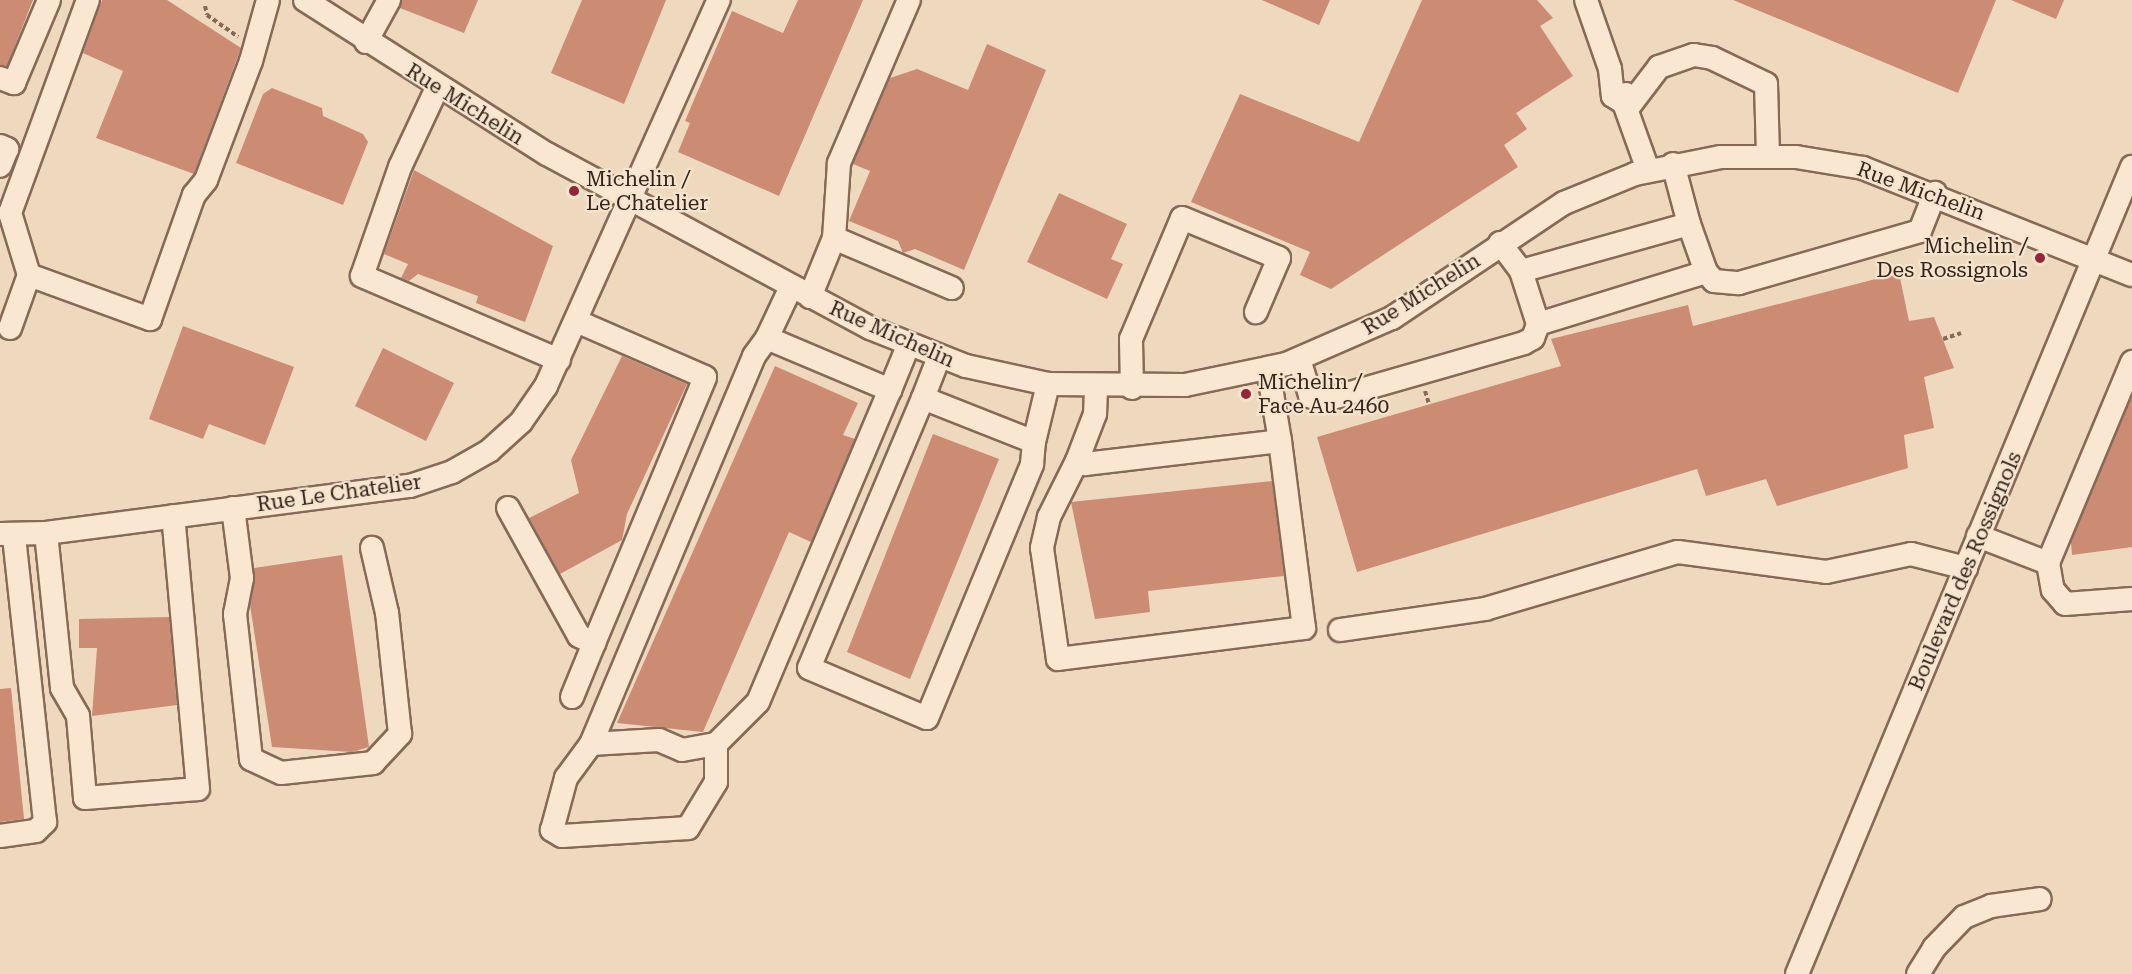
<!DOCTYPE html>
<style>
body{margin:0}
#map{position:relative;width:2132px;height:974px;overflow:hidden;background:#eed9be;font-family:"Roboto Serif",serif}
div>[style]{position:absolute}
.building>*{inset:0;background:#cc8b73}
.path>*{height:4px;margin-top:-2px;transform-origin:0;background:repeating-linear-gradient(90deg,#866957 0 4.5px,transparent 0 7.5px)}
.roads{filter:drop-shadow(2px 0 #866957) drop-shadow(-2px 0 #866957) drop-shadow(0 2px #866957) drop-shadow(0 -2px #866957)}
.minor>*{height:22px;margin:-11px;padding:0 11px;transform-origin:11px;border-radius:11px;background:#f9e7d1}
.dots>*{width:16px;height:16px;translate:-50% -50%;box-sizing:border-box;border:3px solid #f5e4cd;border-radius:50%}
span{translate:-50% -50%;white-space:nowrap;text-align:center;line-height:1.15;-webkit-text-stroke:4.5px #f5e4cd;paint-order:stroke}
.street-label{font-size:21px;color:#35241b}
.poi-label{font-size:21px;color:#35241b}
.left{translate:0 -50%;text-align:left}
.right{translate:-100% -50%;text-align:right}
</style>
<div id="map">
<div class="building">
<div style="clip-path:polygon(0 0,33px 0,7px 66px,0 65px)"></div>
<div style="clip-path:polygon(167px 0,241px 48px,194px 174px,96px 138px,123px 71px,83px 53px,102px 0)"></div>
<div style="clip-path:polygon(402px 0,478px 0,464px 33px,400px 8px)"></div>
<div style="clip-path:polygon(582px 0,666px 0,624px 104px,551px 73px)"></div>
<div style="clip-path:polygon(798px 0,863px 0,779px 196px,678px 152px,690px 123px,685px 121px,732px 11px,783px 33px)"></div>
<div style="clip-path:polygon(1262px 0,1330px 0,1319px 25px)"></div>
<div style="clip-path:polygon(1422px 0,1537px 0,1553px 18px,1540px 26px,1573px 76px,1516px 113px,1527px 129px,1504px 145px,1518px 167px,1331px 289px,1300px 275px,1310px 252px,1191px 202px,1240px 94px,1359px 142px)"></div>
<div style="clip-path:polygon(1733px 0,1996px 0,1958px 93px)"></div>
<div style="clip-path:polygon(2011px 0,2064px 0,2056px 19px)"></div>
<div style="clip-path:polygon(987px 44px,1046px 70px,964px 270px,915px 249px,903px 253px,898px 241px,849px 221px,870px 171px,853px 164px,890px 78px,917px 69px,968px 90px)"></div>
<div style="clip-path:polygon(272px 88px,322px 108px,323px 116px,363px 134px,368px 142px,343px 205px,236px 163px,263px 94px)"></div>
<div style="clip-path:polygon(414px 170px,553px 246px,525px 322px,476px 303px,478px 296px,418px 274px,409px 281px,401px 278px,408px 264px,384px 254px)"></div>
<div style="clip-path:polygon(1059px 193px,1127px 224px,1111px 259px,1123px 264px,1107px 299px,1027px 262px)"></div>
<div style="clip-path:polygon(1899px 273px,1909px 321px,1934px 317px,1954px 368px,1924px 377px,1934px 428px,1904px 435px,1908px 468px,1777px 506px,1766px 479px,1706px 496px,1697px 469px,1357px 572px,1317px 437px,1561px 366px,1551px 339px,1688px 305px,1693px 326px)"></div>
<div style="clip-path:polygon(183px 326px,294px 367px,265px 445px,209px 424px,203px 439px,149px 419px)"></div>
<div style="clip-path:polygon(383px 348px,454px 383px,426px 441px,355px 406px)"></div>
<div style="clip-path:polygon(622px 356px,687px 384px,627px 514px,622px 540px,560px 574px,529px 518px,579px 493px,571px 460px)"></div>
<div style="clip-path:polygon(775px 366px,858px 403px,843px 435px,855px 439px,811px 542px,789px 532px,703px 732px,617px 723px)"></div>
<div style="clip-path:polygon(2132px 397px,2132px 547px,2072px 555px,2071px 542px)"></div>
<div style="clip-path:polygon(933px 434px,999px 459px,910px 679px,847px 652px)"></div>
<div style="clip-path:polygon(1272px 481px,1284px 576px,1148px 591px,1150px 612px,1095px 619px,1071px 502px)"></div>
<div style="clip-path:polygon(342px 555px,369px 747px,352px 752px,272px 747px,250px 605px,254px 568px)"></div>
<div style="clip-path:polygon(169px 617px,177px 705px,92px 716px,97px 648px,79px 648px,79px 619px)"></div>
<div style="clip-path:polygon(11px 688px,24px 819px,0 822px,0 689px)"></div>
</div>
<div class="path">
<div style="left:205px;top:6px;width:9px;rotate:77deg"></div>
<div style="left:207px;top:15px;width:38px;rotate:35deg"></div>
<div style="left:1943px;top:339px;width:19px;rotate:-18deg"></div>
<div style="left:1425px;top:391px;width:14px;rotate:73deg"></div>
</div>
<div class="roads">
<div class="minor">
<div style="left:305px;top:0;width:287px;rotate:32.5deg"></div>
<div style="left:547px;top:154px;width:367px;rotate:28.3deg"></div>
<div style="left:870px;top:328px;width:103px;rotate:21.6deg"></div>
<div style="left:966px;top:366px;width:84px;rotate:12.4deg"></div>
<div style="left:1048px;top:384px;width:137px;rotate:0.4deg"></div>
<div style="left:1185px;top:385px;width:103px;rotate:-11.7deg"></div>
<div style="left:1286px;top:364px;width:116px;rotate:-23.5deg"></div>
<div style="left:1392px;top:318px;width:207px;rotate:-33.8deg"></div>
<div style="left:1564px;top:203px;width:77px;rotate:-22.2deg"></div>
<div style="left:1635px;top:174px;width:88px;rotate:-11.2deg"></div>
<div style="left:1721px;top:157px;width:75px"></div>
<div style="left:1796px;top:157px;width:68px;rotate:9.3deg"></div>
<div style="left:1863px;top:168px;width:289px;rotate:21.7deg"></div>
<div style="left:1586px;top:0;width:73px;rotate:70.8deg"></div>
<div style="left:1610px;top:69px;width:27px;rotate:84deg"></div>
<div style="left:1613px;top:96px;width:13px;rotate:32deg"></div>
<div style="left:366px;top:42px;width:48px;rotate:-61.3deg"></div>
<div style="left:0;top:78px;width:15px;rotate:20deg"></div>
<div style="left:14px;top:83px;width:90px;rotate:-67.1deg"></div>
<div style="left:437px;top:88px;width:87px;rotate:115.1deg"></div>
<div style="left:400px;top:167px;width:115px;rotate:109.2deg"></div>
<div style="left:362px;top:276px;width:214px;rotate:23.1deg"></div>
<div style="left:1626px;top:94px;width:9px;rotate:103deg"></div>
<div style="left:1624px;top:103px;width:71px;rotate:70.3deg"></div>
<div style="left:1627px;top:109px;width:53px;rotate:-52.7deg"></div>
<div style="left:1659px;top:67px;width:37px;rotate:-19deg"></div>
<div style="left:1694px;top:55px;width:18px;rotate:9deg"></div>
<div style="left:1712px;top:58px;width:60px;rotate:25.7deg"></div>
<div style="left:1766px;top:84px;width:72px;rotate:88.4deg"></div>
<div style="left:0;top:146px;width:8px;rotate:23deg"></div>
<div style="left:7px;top:149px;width:18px;rotate:112deg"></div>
<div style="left:834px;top:238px;width:75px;rotate:-86.2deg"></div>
<div style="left:839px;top:163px;width:177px;rotate:-66.8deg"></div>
<div style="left:1500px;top:243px;width:35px;rotate:53deg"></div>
<div style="left:1521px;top:271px;width:174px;rotate:-15.6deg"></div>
<div style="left:1689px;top:224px;width:62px;rotate:-104.9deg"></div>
<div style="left:1521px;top:271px;width:56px;rotate:72.2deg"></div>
<div style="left:1538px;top:324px;width:176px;rotate:-17.2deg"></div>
<div style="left:1706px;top:272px;width:51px;rotate:-109.5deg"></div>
<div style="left:1706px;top:272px;width:12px;rotate:48deg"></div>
<div style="left:1714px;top:281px;width:25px;rotate:5deg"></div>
<div style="left:1739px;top:283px;width:188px;rotate:-16deg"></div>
<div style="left:1920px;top:231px;width:41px;rotate:-68.5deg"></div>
<div style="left:29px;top:275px;width:65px;rotate:-107deg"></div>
<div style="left:10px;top:213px;width:227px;rotate:-69.9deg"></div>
<div style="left:791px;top:287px;width:56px;rotate:115.2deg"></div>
<div style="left:767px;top:338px;width:134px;rotate:22.9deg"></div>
<div style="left:890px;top:390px;width:48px;rotate:-67.8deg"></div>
<div style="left:810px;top:297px;width:64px;rotate:-67.9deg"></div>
<div style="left:834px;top:238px;width:128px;rotate:23deg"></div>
<div style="left:10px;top:328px;width:56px;rotate:-70.3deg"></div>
<div style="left:29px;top:275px;width:129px;rotate:20deg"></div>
<div style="left:150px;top:319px;width:132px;rotate:-70.5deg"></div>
<div style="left:194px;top:195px;width:19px;rotate:-51deg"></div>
<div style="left:206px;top:180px;width:127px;rotate:-69.3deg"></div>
<div style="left:251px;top:61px;width:63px;rotate:-74.4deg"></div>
<div style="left:939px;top:357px;width:44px;rotate:111.3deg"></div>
<div style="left:923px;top:398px;width:119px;rotate:21.6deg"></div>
<div style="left:1034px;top:442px;width:60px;rotate:-76.4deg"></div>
<div style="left:1299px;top:359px;width:39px;rotate:73deg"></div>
<div style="left:1310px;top:396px;width:13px;rotate:23deg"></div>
<div style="left:1322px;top:401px;width:210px;rotate:-16deg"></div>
<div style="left:1524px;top:343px;width:10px;rotate:-29deg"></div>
<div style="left:1533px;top:338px;width:15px;rotate:-70deg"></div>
<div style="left:1096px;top:388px;width:26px;rotate:92deg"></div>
<div style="left:1095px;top:414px;width:50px;rotate:111deg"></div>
<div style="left:1077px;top:461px;width:9px;rotate:21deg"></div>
<div style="left:1085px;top:464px;width:196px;rotate:-6.7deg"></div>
<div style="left:1280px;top:441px;width:73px;rotate:-99.5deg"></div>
<div style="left:1132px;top:388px;width:49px;rotate:-91.2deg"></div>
<div style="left:1131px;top:339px;width:131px;rotate:-67.1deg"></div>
<div style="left:1182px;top:218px;width:105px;rotate:22.4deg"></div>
<div style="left:1279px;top:258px;width:59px;rotate:113.1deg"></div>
<div style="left:923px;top:398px;width:293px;rotate:112.9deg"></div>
<div style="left:809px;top:668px;width:128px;rotate:23deg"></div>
<div style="left:927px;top:718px;width:275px;rotate:-67.5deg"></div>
<div style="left:1032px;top:464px;width:22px;rotate:-85deg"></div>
<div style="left:1077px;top:461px;width:63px;rotate:116.6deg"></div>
<div style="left:1049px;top:517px;width:32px;rotate:103deg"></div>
<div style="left:1042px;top:548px;width:112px;rotate:81.8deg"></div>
<div style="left:1058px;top:659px;width:248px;rotate:-7.2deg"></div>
<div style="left:1304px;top:628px;width:189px;rotate:-97.3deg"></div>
<div style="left:233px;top:508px;width:71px;rotate:82.7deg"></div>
<div style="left:242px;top:578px;width:37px;rotate:101deg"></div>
<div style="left:235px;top:614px;width:146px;rotate:83.7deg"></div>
<div style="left:251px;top:759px;width:33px;rotate:25deg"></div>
<div style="left:281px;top:773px;width:93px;rotate:-6.2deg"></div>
<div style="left:373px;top:763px;width:40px;rotate:-47deg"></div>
<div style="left:400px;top:734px;width:122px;rotate:-96.1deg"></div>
<div style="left:387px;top:613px;width:67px;rotate:-103deg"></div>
<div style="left:508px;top:508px;width:146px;rotate:61deg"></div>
<div style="left:579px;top:636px;width:17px;rotate:25deg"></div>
<div style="left:594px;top:643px;width:288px;rotate:-67.3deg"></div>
<div style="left:705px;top:377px;width:141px;rotate:-156.5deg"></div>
<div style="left:46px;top:533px;width:156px;rotate:84.1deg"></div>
<div style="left:62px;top:688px;width:32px;rotate:60deg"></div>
<div style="left:78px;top:716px;width:82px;rotate:85.1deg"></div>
<div style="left:85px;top:798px;width:113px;rotate:-4.6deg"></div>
<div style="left:198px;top:789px;width:274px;rotate:-95.2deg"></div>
<div style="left:0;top:534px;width:46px;rotate:-1.2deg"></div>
<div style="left:46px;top:533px;width:367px;rotate:-7.4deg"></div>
<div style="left:410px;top:486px;width:44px;rotate:-18.4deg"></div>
<div style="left:452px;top:472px;width:43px;rotate:-29.6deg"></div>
<div style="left:489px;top:451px;width:43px;rotate:-42.2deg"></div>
<div style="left:521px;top:422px;width:44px;rotate:-55.2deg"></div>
<div style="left:546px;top:386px;width:423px;rotate:-65.9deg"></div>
<div style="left:1978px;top:536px;width:75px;rotate:21.1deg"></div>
<div style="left:2048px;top:563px;width:218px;rotate:-67.3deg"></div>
<div style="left:2048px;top:563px;width:27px;rotate:80deg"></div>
<div style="left:2053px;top:590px;width:18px;rotate:49deg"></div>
<div style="left:2065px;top:604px;width:67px;rotate:-4.3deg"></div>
<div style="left:1340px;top:630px;width:147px;rotate:-8.2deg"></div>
<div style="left:1485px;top:609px;width:201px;rotate:-16.5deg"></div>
<div style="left:1678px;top:552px;width:149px;rotate:7.7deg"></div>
<div style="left:1826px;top:572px;width:87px;rotate:-12deg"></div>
<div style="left:1911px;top:554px;width:57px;rotate:14.3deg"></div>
<div style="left:572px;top:697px;width:58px;rotate:-67.8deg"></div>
<div style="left:591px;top:744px;width:421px;rotate:-67.2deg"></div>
<div style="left:754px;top:356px;width:22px;rotate:-54deg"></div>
<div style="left:716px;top:744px;width:38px;rotate:90deg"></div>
<div style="left:716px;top:782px;width:54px;rotate:121.3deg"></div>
<div style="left:688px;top:828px;width:126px;rotate:176.4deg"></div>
<div style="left:562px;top:836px;width:12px;rotate:-149deg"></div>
<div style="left:552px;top:830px;width:54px;rotate:-74.9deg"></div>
<div style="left:566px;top:778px;width:42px;rotate:-53.7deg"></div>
<div style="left:591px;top:744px;width:68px;rotate:-3.4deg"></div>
<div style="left:659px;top:740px;width:25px;rotate:23deg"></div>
<div style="left:682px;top:750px;width:35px;rotate:-10deg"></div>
<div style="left:716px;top:744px;width:59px;rotate:-45deg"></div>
<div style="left:758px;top:702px;width:339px;rotate:-67.1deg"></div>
<div style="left:0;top:836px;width:36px;rotate:-8deg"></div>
<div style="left:36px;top:831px;width:13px;rotate:-45deg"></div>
<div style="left:45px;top:822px;width:289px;rotate:-96.2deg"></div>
<div style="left:1797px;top:974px;width:874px;rotate:-67.46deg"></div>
<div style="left:1918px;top:974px;width:31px;rotate:-58deg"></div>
<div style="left:1934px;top:948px;width:43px;rotate:-45.9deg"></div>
<div style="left:1964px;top:917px;width:29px;rotate:-22deg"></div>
<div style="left:1991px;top:906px;width:49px;rotate:-8.1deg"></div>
</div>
</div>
<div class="dots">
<div style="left:574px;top:191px;background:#952637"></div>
<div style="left:2040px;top:258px;background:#952637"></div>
<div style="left:1246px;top:394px;background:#952637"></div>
</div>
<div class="street-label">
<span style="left:465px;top:104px;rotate:32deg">Rue Michelin</span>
<span style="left:1921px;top:191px;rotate:20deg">Rue Michelin</span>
<span style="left:1421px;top:294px;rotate:-32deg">Rue Michelin</span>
<span style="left:892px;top:334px;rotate:24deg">Rue Michelin</span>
<span style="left:339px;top:493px;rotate:-8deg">Rue Le Chatelier</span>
<span style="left:1965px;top:571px;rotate:-67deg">Boulevard des Rossignols</span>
</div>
<div class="poi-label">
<span class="left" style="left:586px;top:191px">Michelin /<br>Le Chatelier</span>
<span class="right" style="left:2028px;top:258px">Michelin /<br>Des Rossignols</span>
<span class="left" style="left:1258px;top:394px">Michelin /<br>Face Au 2460</span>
</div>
</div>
